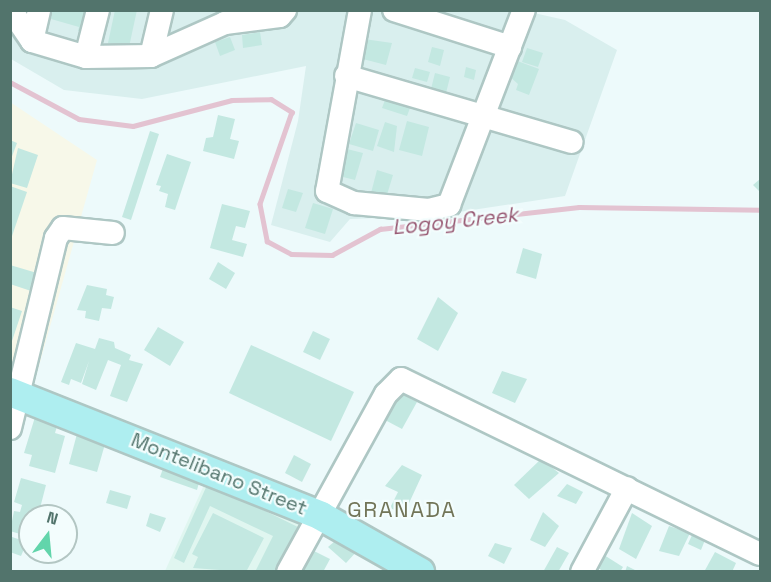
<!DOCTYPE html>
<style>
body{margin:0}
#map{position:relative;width:771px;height:582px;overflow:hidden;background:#edfafb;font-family:"Space Grotesk",sans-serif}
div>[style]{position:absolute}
.residential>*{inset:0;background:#d9efee}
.commercial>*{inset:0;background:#e0f6f0}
.education>*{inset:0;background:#f7f8e9}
.stream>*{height:4.5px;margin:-2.25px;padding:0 2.25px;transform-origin:2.25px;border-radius:2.25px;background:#e3c3d1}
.building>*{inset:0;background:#c3e8e1}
.roads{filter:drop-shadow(2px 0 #aec7c4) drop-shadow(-2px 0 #aec7c4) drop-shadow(0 2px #aec7c4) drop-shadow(0 -2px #aec7c4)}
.minor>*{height:22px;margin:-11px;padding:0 11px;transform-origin:11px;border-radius:11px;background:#fff}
.major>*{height:28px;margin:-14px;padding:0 14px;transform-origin:14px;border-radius:14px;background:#aeeef0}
span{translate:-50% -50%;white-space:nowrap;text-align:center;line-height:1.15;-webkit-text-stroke:4.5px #f3fdfd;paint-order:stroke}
.street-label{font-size:20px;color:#52746c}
.water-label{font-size:21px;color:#985973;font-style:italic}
.quarter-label{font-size:22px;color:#727558;letter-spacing:1.5px}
.frame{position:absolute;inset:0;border:12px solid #52746c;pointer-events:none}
.north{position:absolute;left:18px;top:504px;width:60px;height:60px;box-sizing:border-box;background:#f3fdfd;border:2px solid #b3c6c3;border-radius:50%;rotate:16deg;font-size:16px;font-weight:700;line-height:24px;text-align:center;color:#52746c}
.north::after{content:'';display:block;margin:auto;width:21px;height:27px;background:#62d5ab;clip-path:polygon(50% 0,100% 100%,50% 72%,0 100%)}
</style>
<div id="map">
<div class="residential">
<div style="clip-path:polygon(11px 10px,525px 11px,565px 20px,617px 50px,565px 196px,433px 216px,350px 219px,330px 242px,271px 225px,298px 121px,306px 66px,142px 99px,64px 90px,11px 59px)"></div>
</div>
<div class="commercial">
<div style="clip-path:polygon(208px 476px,308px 523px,283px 571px,165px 571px)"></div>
</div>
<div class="education">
<div style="clip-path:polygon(10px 102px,97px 160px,35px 380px,11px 372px)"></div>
</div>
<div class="stream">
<div style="left:10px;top:82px;width:78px;rotate:28.2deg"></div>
<div style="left:79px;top:119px;width:54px;rotate:7.4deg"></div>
<div style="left:133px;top:126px;width:102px;rotate:-14.7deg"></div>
<div style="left:232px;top:100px;width:39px;rotate:-1deg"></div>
<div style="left:271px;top:99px;width:25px;rotate:32deg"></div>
<div style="left:292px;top:112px;width:97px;rotate:109.2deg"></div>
<div style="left:260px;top:204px;width:38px;rotate:79deg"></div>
<div style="left:267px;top:241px;width:27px;rotate:28deg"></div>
<div style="left:291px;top:254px;width:41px;rotate:1.4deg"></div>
<div style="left:332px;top:255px;width:55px;rotate:-28.4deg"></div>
<div style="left:380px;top:229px;width:200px;rotate:-6.3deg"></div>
<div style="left:579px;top:207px;width:181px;rotate:0.9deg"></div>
</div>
<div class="building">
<div style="clip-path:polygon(46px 10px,90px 10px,86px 33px,78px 31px,79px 27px,44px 17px)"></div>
<div style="clip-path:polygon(115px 10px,137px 10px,129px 47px,108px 43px)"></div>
<div style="clip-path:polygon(260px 32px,262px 45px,243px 48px,242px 35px)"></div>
<div style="clip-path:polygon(230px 37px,235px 50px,220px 56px,215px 42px)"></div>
<div style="clip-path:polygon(364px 39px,392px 43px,386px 65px,359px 58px)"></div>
<div style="clip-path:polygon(432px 47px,444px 50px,440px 66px,428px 62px)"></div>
<div style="clip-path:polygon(527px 48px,543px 53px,538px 67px,522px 62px)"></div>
<div style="clip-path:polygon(512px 59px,539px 69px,529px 95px,516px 90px,518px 84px,507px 74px)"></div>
<div style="clip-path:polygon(466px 67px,476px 70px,474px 80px,464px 77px)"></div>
<div style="clip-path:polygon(415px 68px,430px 72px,427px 82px,412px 78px)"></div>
<div style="clip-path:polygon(435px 73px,450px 77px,446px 93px,431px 89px)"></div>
<div style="clip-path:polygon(388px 92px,413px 100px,407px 116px,382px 108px)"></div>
<div style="clip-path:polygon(218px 115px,235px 119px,230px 139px,239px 141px,234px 159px,203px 151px,206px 138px,213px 137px)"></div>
<div style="clip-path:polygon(407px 121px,429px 127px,422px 156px,399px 150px)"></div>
<div style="clip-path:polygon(385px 122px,397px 126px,394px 152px,377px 146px)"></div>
<div style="clip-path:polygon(356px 123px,379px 130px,373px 151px,349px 144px)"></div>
<div style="clip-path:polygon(150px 131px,159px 134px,131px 220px,122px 217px)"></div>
<div style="clip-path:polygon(10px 140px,17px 143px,11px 159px,10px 159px)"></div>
<div style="clip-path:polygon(18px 148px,38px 155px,27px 188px,10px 183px)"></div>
<div style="clip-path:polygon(343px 148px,363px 153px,355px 180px,335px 175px)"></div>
<div style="clip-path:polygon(167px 154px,191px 162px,175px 210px,165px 207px,168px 194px,159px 191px,161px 186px,156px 185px)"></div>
<div style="clip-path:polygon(377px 170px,393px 175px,386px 198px,371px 193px)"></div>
<div style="clip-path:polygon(760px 179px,760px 190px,759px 191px,753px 185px)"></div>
<div style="clip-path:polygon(10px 186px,27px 192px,11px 239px,10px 239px)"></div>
<div style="clip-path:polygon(288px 189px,303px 193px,296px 212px,282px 208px)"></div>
<div style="clip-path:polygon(313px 203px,333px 209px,325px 234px,305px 228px)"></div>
<div style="clip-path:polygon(222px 204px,250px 211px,245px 228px,236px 226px,232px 240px,247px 244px,243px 257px,210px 248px)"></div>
<div style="clip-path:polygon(523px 248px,542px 254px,536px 279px,516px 273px)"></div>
<div style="clip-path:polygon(218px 262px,235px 273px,226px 289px,209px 279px)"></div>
<div style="clip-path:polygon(10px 265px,37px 273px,31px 291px,10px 284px)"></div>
<div style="clip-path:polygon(87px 285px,107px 289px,106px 295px,114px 297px,111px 309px,102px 308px,99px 321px,85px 318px,86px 311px,77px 310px)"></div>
<div style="clip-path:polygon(438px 297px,458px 313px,438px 351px,417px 339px)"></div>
<div style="clip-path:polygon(10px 307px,22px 311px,11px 344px,10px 344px)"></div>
<div style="clip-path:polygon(158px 327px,184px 342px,170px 366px,144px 350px)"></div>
<div style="clip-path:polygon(313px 331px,330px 339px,320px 360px,303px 352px)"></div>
<div style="clip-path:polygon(99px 338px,114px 342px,115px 348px,131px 355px,129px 360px,143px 364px,127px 402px,110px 396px,121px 365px,108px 360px,96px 390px,82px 384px,89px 361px,81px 383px,71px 379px,69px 385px,61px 382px,76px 343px,95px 349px)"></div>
<div style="clip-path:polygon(251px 345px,354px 392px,331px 441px,229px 393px)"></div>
<div style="clip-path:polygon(502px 371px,527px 379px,515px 403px,492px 393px)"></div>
<div style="clip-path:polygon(400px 393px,417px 402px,402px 429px,385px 420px)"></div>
<div style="clip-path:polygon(35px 417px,58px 423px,55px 433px,65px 436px,55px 473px,29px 466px,32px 455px,24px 453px)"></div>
<div style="clip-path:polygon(78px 430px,107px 437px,97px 472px,69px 464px)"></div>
<div style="clip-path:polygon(294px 455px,311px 464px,302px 482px,285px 473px)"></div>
<div style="clip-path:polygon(541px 459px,559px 473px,529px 499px,514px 485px)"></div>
<div style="clip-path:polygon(166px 460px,202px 472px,197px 490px,160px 477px)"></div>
<div style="clip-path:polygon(402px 465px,422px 475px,404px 514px,390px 508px,398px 492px,385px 486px)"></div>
<div style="clip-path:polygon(21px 478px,46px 485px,38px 516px,30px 516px,30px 537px,10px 531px,14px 511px,20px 512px,22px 505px,14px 502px)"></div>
<div style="clip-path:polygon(208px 483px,302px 529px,281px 572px,255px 572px,273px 536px,210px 506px,184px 563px,174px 558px)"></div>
<div style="clip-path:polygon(567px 484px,583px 492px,576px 504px,557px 496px)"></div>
<div style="clip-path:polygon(110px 490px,131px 496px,127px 509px,106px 503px)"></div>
<div style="clip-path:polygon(543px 512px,559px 526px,545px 547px,530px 540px)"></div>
<div style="clip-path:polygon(150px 513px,166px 518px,160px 532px,146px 526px)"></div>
<div style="clip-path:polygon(213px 513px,264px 538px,246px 572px,193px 568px,198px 557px,192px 554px)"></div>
<div style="clip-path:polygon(632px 513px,652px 526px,636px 559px,619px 549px)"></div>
<div style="clip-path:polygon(669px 526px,690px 533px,679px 556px,659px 551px)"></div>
<div style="clip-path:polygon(342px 535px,358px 550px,346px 563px,328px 547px)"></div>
<div style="clip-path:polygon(692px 535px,705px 540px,701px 550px,688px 544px)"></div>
<div style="clip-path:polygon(12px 537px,27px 542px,21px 556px,10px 552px)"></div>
<div style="clip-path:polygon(495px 543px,512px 548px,504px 564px,488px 556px)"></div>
<div style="clip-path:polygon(557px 547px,569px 553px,558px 572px,543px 572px)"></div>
<div style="clip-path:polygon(308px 548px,330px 559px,323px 572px,300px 572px)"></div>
<div style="clip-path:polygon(715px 552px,736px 563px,732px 572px,704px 572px)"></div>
<div style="clip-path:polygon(604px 555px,623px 567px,620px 572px,604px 572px,597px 567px)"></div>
<div style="clip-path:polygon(627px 566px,639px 572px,625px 572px)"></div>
</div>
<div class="roads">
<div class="minor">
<div style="left:11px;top:10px;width:37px;rotate:56deg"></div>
<div style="left:32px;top:41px;width:56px;rotate:16.5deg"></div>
<div style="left:86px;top:57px;width:65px;rotate:-0.9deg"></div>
<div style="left:151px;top:56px;width:81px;rotate:-24deg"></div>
<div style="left:225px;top:23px;width:55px;rotate:-7.3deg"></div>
<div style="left:280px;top:16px;width:8px;rotate:-50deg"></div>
<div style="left:360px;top:10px;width:184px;rotate:100.3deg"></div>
<div style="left:327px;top:191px;width:30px;rotate:24deg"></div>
<div style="left:354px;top:203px;width:75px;rotate:5.3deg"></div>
<div style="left:429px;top:210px;width:21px;rotate:-14deg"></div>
<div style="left:449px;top:205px;width:209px;rotate:-69deg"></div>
<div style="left:394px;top:10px;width:122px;rotate:17.7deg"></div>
<div style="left:32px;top:41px;width:32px;rotate:-77deg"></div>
<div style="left:151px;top:56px;width:47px;rotate:-76.6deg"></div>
<div style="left:86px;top:57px;width:49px;rotate:-75.7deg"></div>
<div style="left:346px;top:76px;width:235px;rotate:16.3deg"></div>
<div style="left:10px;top:428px;width:195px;rotate:-76.4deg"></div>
<div style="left:56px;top:238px;width:12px;rotate:-55deg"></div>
<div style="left:63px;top:228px;width:50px;rotate:5.7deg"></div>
<div style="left:288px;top:572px;width:203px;rotate:-61.2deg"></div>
<div style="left:386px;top:394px;width:21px;rotate:-45deg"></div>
<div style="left:401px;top:379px;width:399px;rotate:26deg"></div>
<div style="left:582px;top:572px;width:95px;rotate:-61.8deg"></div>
</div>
<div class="major">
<div style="left:10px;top:392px;width:335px;rotate:21.7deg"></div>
<div style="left:321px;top:516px;width:114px;rotate:29.5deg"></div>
</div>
</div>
<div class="street-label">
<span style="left:219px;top:474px;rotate:22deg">Montelibano Street</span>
</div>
<div class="water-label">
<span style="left:455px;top:221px;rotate:-6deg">Logoy Creek</span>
</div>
<div class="quarter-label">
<span style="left:402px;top:510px">GRANADA</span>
</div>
<div class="frame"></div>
<div class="north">N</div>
</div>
